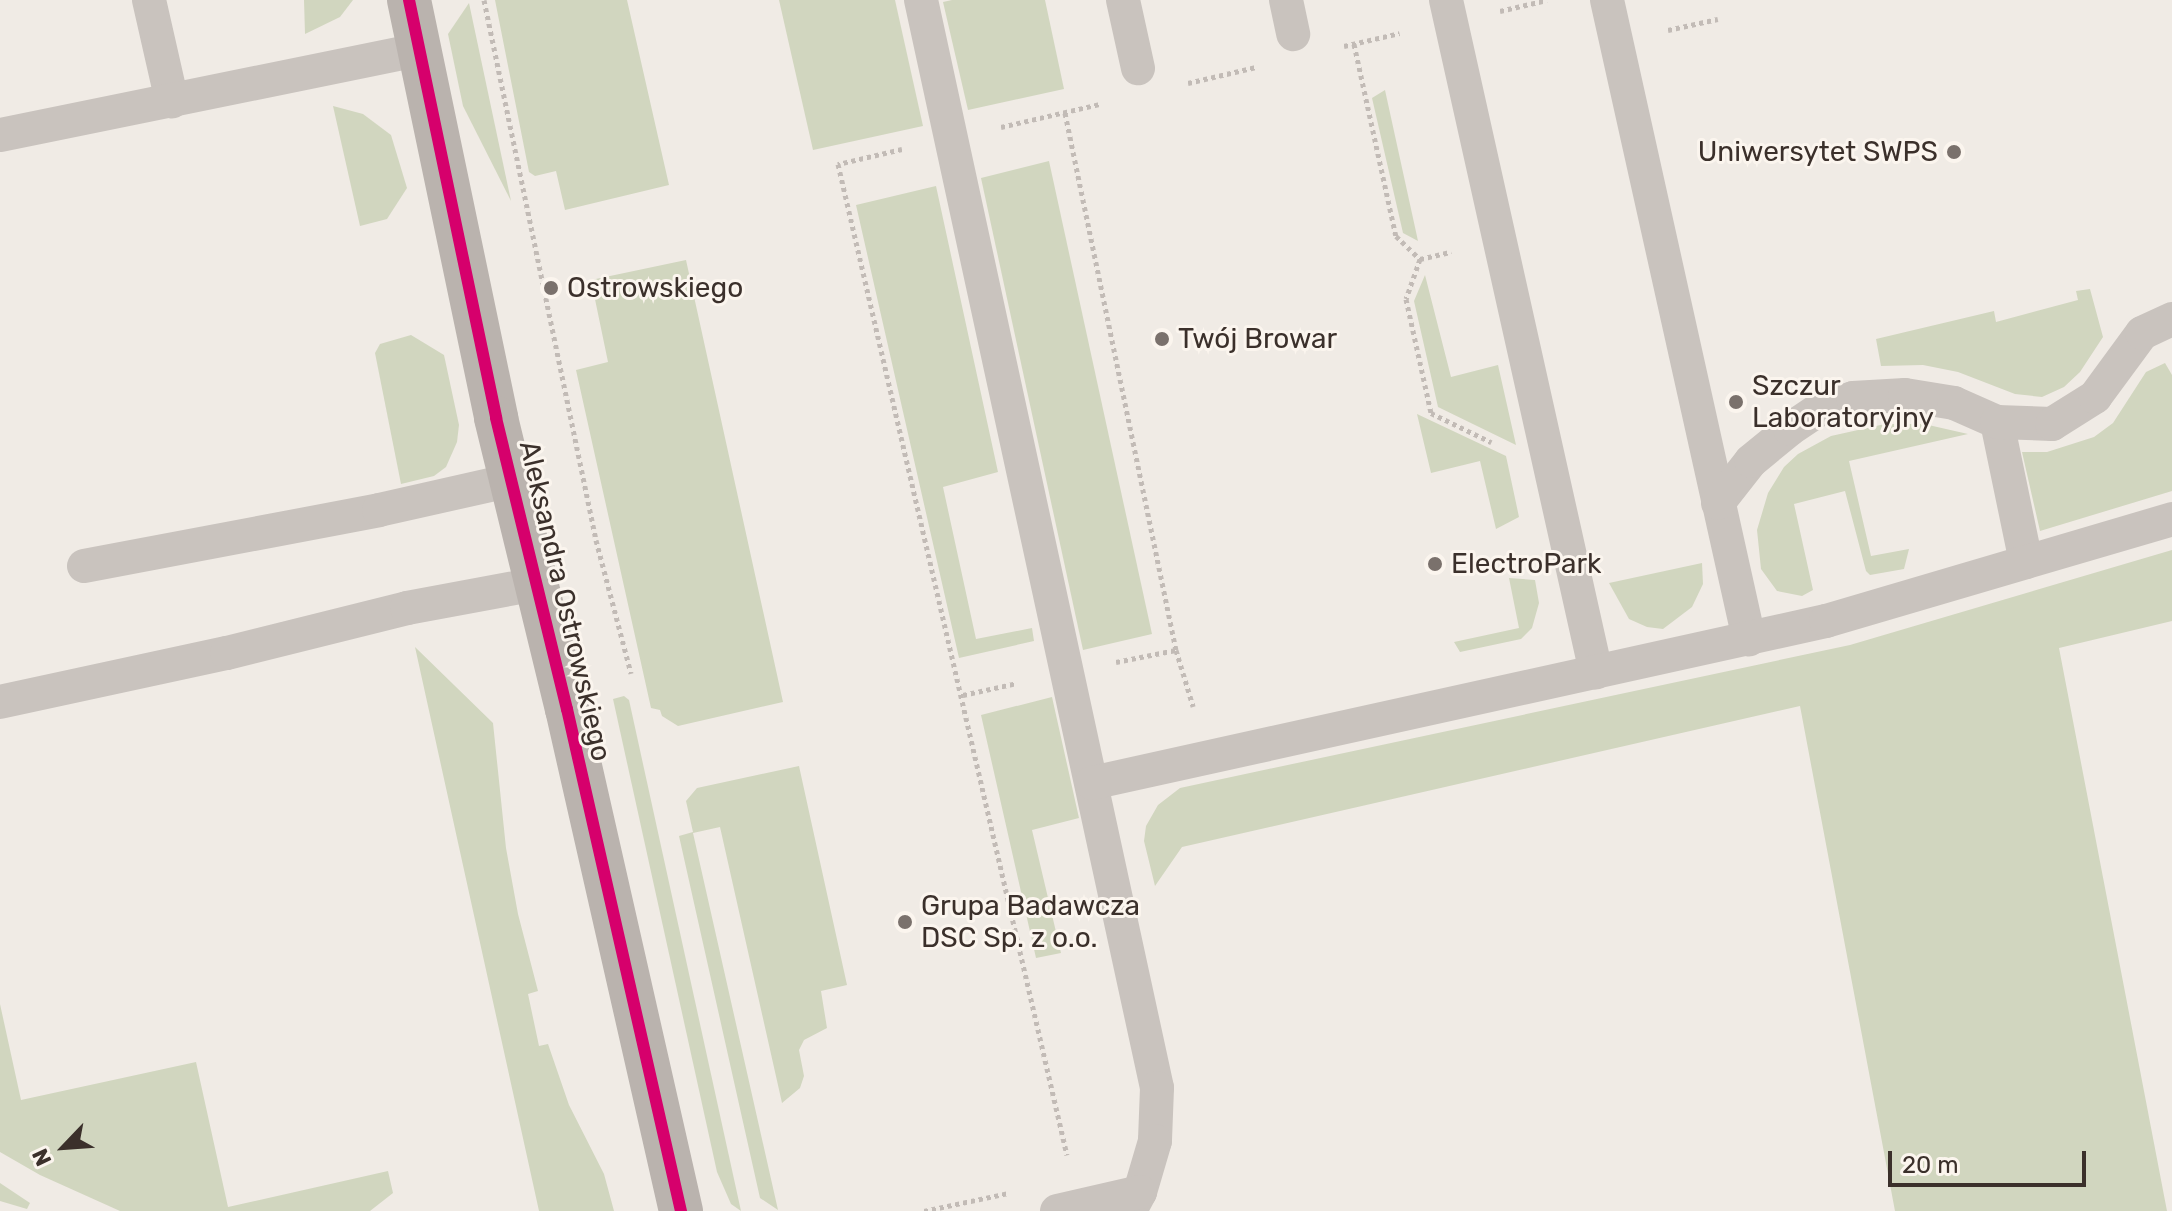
<!DOCTYPE html>
<meta charset="utf-8">
<style>
body{margin:0}
#map{position:relative;width:2172px;height:1211px;overflow:hidden;background:#f0ebe5;font-family:Rubik,sans-serif}
div>[style]{position:absolute}
.green>*{inset:0;background:#d1d6bf}
.path>*{height:5px;margin-top:-2.5px;transform-origin:0;background:repeating-linear-gradient(90deg,#c2bbb6 0 4px,transparent 0 8px)}
.lane>*{height:34px;margin:-17px;padding:0 17px;transform-origin:17px;border-radius:17px;background:#c9c3be}
.secondary>*{height:44px;margin:-22px;padding:0 22px;transform-origin:22px;border-radius:22px;background:#bab3ae}
.cycleway>*{height:12px;margin:-6px;padding:0 6px;transform-origin:6px;border-radius:6px;background:#d6006c}
.dots>*{width:22px;height:22px;translate:-50% -50%;box-sizing:border-box;border:4px solid #fbf5ee;border-radius:50%}
span{translate:-50% -50%;white-space:nowrap;text-align:center;line-height:1.15;-webkit-text-stroke:6px #fbf5ee;paint-order:stroke}
.poi-label{font-size:28px;color:#3b302b}
.right{translate:-100% -50%;text-align:right}
.left{translate:0 -50%;text-align:left}
.street-label{font-size:28px;color:#3b302b}
.north{position:absolute;left:24px;top:1107px;width:80px;height:80px;-webkit-text-stroke:6px #fbf5ee;paint-order:stroke;rotate:245deg;font-size:22px;font-weight:700;line-height:32px;text-align:center;color:#3b302b}
.north::after{content:'';display:block;margin:auto;width:28px;height:36px;background:#3b302b;clip-path:polygon(50% 0,100% 100%,50% 72%,0 100%)}
.scale{position:absolute;left:1888px;top:1151px;width:198px;height:36px;box-sizing:border-box;border:4px solid #3b302b;border-top:0;padding-left:10px;font-size:24px;line-height:28px;white-space:nowrap;color:#3b302b;-webkit-text-stroke:6px #fbf5ee;paint-order:stroke}
</style>
<div id="map">
<div class="green">
<div style="clip-path:polygon(304px 0,353px 0,340px 17px,305px 34px)"></div>
<div style="clip-path:polygon(495px 0,627px 0,669px 185px,565px 210px,556px 171px,535px 176px,529px 172px)"></div>
<div style="clip-path:polygon(779px 0,895px 0,923px 126px,813px 150px)"></div>
<div style="clip-path:polygon(952px 0,1045px 0,1064px 89px,968px 110px,943px 2px)"></div>
<div style="clip-path:polygon(469px 3px,511px 201px,463px 106px,448px 34px)"></div>
<div style="clip-path:polygon(1385px 90px,1418px 241px,1403px 233px,1372px 98px)"></div>
<div style="clip-path:polygon(333px 106px,363px 114px,391px 135px,407px 188px,387px 219px,360px 226px)"></div>
<div style="clip-path:polygon(1049px 161px,1152px 634px,1083px 650px,981px 178px)"></div>
<div style="clip-path:polygon(936px 186px,998px 472px,943px 487px,976px 639px,1032px 628px,1034px 641px,959px 658px,856px 205px)"></div>
<div style="clip-path:polygon(686px 260px,783px 702px,678px 726px,662px 716px,660px 710px,651px 708px,576px 370px,608px 362px,591px 280px)"></div>
<div style="clip-path:polygon(1425px 275px,1451px 377px,1498px 365px,1516px 445px,1438px 407px,1414px 301px)"></div>
<div style="clip-path:polygon(2090px 289px,2103px 337px,2080px 372px,2064px 387px,2042px 397px,2015px 394px,1958px 372px,1923px 365px,1881px 366px,1876px 339px,1994px 311px,1996px 322px,2078px 300px,2076px 291px)"></div>
<div style="clip-path:polygon(411px 335px,444px 355px,459px 425px,457px 442px,446px 467px,434px 476px,401px 484px,375px 353px,380px 344px)"></div>
<div style="clip-path:polygon(2165px 363px,2172px 375px,2172px 491px,2040px 531px,2022px 452px,2047px 452px,2094px 437px,2113px 423px,2146px 372px)"></div>
<div style="clip-path:polygon(1417px 414px,1506px 456px,1519px 517px,1496px 529px,1480px 461px,1431px 473px)"></div>
<div style="clip-path:polygon(1885px 424px,1924px 424px,1968px 434px,1849px 461px,1871px 556px,1909px 549px,1904px 569px,1870px 575px,1866px 571px,1845px 491px,1794px 504px,1813px 590px,1802px 596px,1777px 591px,1761px 569px,1757px 530px,1768px 493px,1784px 467px,1798px 454px,1831px 436px)"></div>
<div style="clip-path:polygon(2172px 550px,2172px 621px,2059px 648px,2167px 1211px,1895px 1211px,1800px 706px,1182px 847px,1155px 886px,1144px 841px,1146px 826px,1158px 805px,1180px 788px,1850px 645px)"></div>
<div style="clip-path:polygon(1702px 563px,1703px 584px,1692px 607px,1663px 629px,1647px 627px,1629px 619px,1609px 583px)"></div>
<div style="clip-path:polygon(1509px 578px,1535px 580px,1539px 603px,1532px 628px,1521px 639px,1460px 652px,1454px 642px,1519px 628px)"></div>
<div style="clip-path:polygon(415px 647px,493px 723px,506px 848px,518px 914px,538px 991px,528px 994px,539px 1046px,548px 1044px,569px 1105px,604px 1174px,614px 1211px,539px 1211px)"></div>
<div style="clip-path:polygon(624px 696px,629px 700px,741px 1211px,731px 1204px,717px 1172px,613px 699px)"></div>
<div style="clip-path:polygon(1052px 697px,1079px 818px,1032px 830px,1061px 953px,1036px 958px,981px 715px)"></div>
<div style="clip-path:polygon(799px 766px,847px 985px,821px 991px,827px 1028px,804px 1040px,799px 1050px,804px 1076px,800px 1088px,782px 1103px,720px 827px,693px 833px,778px 1210px,760px 1198px,679px 836px,693px 832px,686px 801px,697px 788px)"></div>
<div style="clip-path:polygon(0 1004px,21px 1100px,196px 1062px,228px 1207px,388px 1171px,393px 1193px,370px 1211px,120px 1211px,40px 1175px,0 1152px)"></div>
<div style="clip-path:polygon(0 1183px,30px 1203px,27px 1209px,0 1201px)"></div>
</div>
<div class="path">
<div style="left:484px;top:0;width:551px;rotate:78.28deg"></div>
<div style="left:596px;top:540px;width:138px;rotate:75.3deg"></div>
<div style="left:1500px;top:11px;width:48px;rotate:-13.2deg"></div>
<div style="left:1668px;top:30px;width:51px;rotate:-12.4deg"></div>
<div style="left:1354px;top:44px;width:197px;rotate:77.7deg"></div>
<div style="left:1396px;top:236px;width:33px;rotate:44deg"></div>
<div style="left:1420px;top:259px;width:42px;rotate:109.3deg"></div>
<div style="left:1406px;top:299px;width:117px;rotate:77.6deg"></div>
<div style="left:1431px;top:413px;width:67px;rotate:25.8deg"></div>
<div style="left:1344px;top:46px;width:57px;rotate:-13.1deg"></div>
<div style="left:1188px;top:83px;width:70px;rotate:-13.2deg"></div>
<div style="left:1065px;top:113px;width:548px;rotate:78.32deg"></div>
<div style="left:1176px;top:650px;width:59px;rotate:73.1deg"></div>
<div style="left:1001px;top:127px;width:102px;rotate:-13.1deg"></div>
<div style="left:902px;top:149px;width:66px;rotate:166.8deg"></div>
<div style="left:838px;top:164px;width:1017px;rotate:76.99deg"></div>
<div style="left:1420px;top:259px;width:32px;rotate:-13deg"></div>
<div style="left:1116px;top:662px;width:61px;rotate:-11.3deg"></div>
<div style="left:963px;top:695px;width:55px;rotate:-12.5deg"></div>
<div style="left:924px;top:1211px;width:87px;rotate:-12deg"></div>
</div>
<div class="lane">
<div style="left:149px;top:0;width:104px;rotate:77.2deg"></div>
<div style="left:921px;top:0;width:1113px;rotate:77.76deg"></div>
<div style="left:1157px;top:1088px;width:53px;rotate:92.2deg"></div>
<div style="left:1155px;top:1141px;width:53px;rotate:106.4deg"></div>
<div style="left:1140px;top:1192px;width:21px;rotate:118deg"></div>
<div style="left:1123px;top:0;width:70px;rotate:77.6deg"></div>
<div style="left:1286px;top:0;width:35px;rotate:78deg"></div>
<div style="left:1446px;top:0;width:689px;rotate:77.42deg"></div>
<div style="left:1607px;top:0;width:655px;rotate:77.47deg"></div>
<div style="left:0;top:135px;width:428px;rotate:-11.5deg"></div>
<div style="left:1997px;top:422px;width:143px;rotate:78.3deg"></div>
<div style="left:1718px;top:503px;width:53px;rotate:-51.8deg"></div>
<div style="left:1751px;top:461px;width:50px;rotate:-39.4deg"></div>
<div style="left:1790px;top:429px;width:37px;rotate:-34deg"></div>
<div style="left:1821px;top:408px;width:34px;rotate:-17deg"></div>
<div style="left:1853px;top:398px;width:52px;rotate:-3.3deg"></div>
<div style="left:1905px;top:395px;width:50px;rotate:9.3deg"></div>
<div style="left:1954px;top:403px;width:47px;rotate:23.8deg"></div>
<div style="left:1997px;top:422px;width:55px;rotate:2.1deg"></div>
<div style="left:2052px;top:424px;width:51px;rotate:-32.1deg"></div>
<div style="left:2095px;top:397px;width:79px;rotate:-53.7deg"></div>
<div style="left:2142px;top:333px;width:33px;rotate:-25deg"></div>
<div style="left:84px;top:566px;width:300px;rotate:-10.7deg"></div>
<div style="left:379px;top:510px;width:136px;rotate:-12.7deg"></div>
<div style="left:0;top:702px;width:232px;rotate:-12.2deg"></div>
<div style="left:227px;top:653px;width:186px;rotate:-14deg"></div>
<div style="left:407px;top:608px;width:132px;rotate:-10.5deg"></div>
<div style="left:1092px;top:783px;width:752px;rotate:-12.45deg"></div>
<div style="left:1826px;top:621px;width:361px;rotate:-16.4deg"></div>
<div style="left:1057px;top:1211px;width:85px;rotate:-12.9deg"></div>
</div>
<div class="secondary">
<div style="left:409px;top:0;width:427px;rotate:78.2deg"></div>
<div style="left:496px;top:418px;width:300px;rotate:76.3deg"></div>
<div style="left:567px;top:709px;width:515px;rotate:77.21deg"></div>
</div>
<div class="cycleway">
<div style="left:409px;top:0;width:427px;rotate:78.2deg"></div>
<div style="left:496px;top:418px;width:300px;rotate:76.3deg"></div>
<div style="left:567px;top:709px;width:515px;rotate:77.21deg"></div>
</div>
<div class="dots">
<div style="left:1954px;top:152px;background:#7a716c"></div>
<div style="left:551px;top:288px;background:#7a716c"></div>
<div style="left:1162px;top:339px;background:#7a716c"></div>
<div style="left:1736px;top:402px;background:#7a716c"></div>
<div style="left:1435px;top:564px;background:#7a716c"></div>
<div style="left:905px;top:922px;background:#7a716c"></div>
</div>
<div class="poi-label">
<span class="right" style="left:1938px;top:152px">Uniwersytet SWPS</span>
<span class="left" style="left:567px;top:288px">Ostrowskiego</span>
<span class="left" style="left:1178px;top:339px">Twój Browar</span>
<span class="left" style="left:1752px;top:402px">Szczur<br>Laboratoryjny</span>
<span class="left" style="left:1451px;top:564px">ElectroPark</span>
<span class="left" style="left:921px;top:922px">Grupa Badawcza<br>DSC Sp. z o.o.</span>
</div>
<div class="street-label">
<span style="left:565px;top:601px;rotate:77deg">Aleksandra Ostrowskiego</span>
</div>
<div class="north">N</div>
<div class="scale">20 m</div>
</div>
